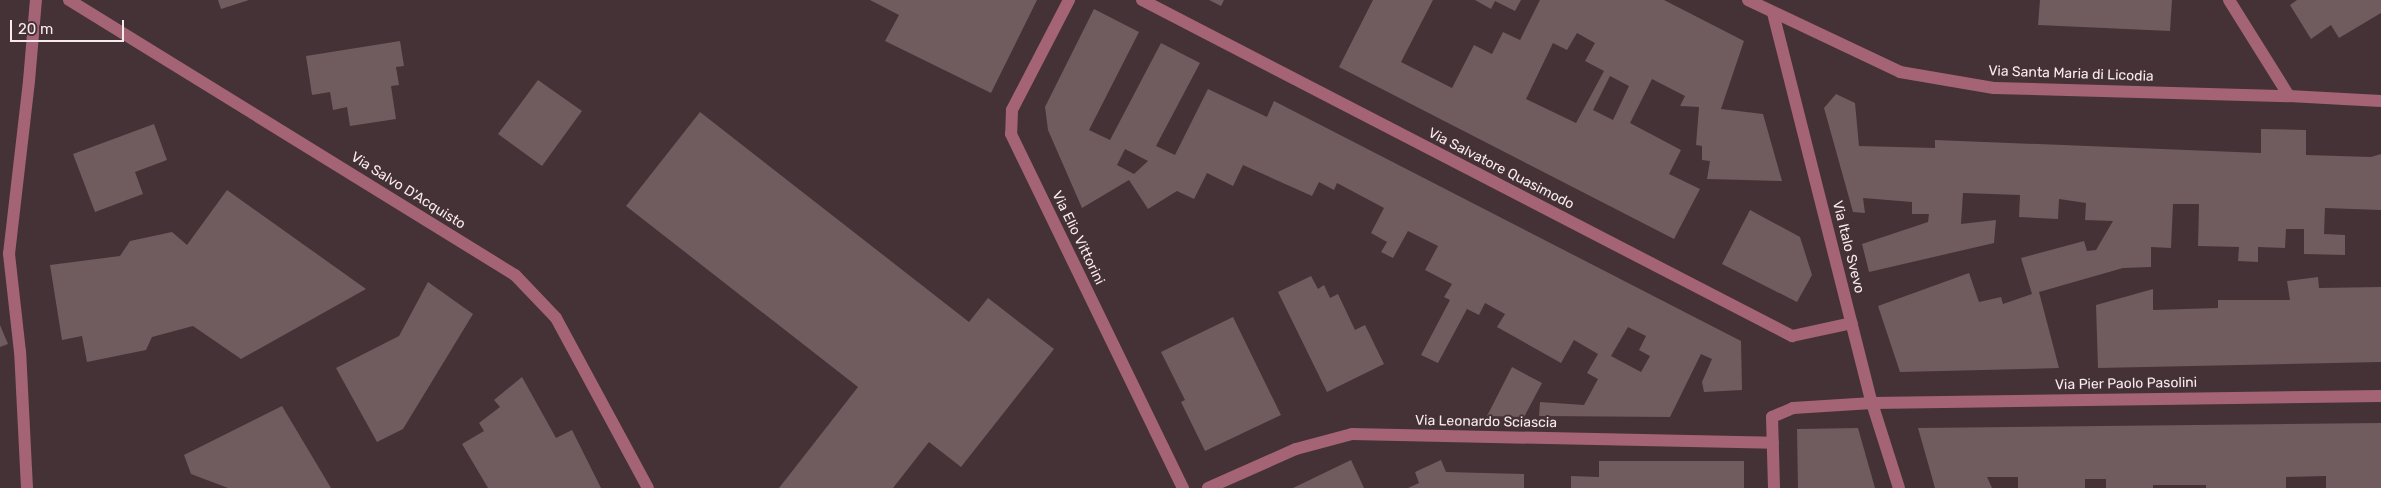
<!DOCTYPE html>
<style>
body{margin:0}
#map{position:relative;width:2381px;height:488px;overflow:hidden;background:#453236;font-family:Rubik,sans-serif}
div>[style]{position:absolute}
.building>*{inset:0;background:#705b5f}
.minor>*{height:12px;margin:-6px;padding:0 6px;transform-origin:6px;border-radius:6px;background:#a46475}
span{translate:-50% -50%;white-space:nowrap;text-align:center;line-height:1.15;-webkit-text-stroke:4px #453236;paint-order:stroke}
.street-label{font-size:14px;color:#f8ebee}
.scale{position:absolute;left:10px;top:20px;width:114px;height:22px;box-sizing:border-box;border:2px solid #f8ebee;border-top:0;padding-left:6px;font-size:15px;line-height:18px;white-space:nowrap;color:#f8ebee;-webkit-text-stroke:4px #453236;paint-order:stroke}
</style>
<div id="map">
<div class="building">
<div style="clip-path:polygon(218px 0,249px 0,221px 9px)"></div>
<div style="clip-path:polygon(870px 0,1037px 0,991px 93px,885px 41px,899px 15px)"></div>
<div style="clip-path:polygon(1209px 0,1224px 0,1221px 6px)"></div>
<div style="clip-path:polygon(evenodd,1373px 0,1433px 0,1401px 62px,1452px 88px,1474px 45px,1492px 54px,1503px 32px,1520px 40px,1540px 0,1664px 0,1744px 41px,1721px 109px,1763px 114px,1782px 181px,1707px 179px,1710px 161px,1702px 160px,1702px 146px,1696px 145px,1699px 107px,1680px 106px,1685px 96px,1652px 79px,1630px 123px,1681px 150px,1669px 174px,1700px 189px,1674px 239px,1339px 67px,1373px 0,1577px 33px,1595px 43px,1585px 61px,1604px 71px,1576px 123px,1526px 99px,1553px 43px,1567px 50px,1577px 33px,1373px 0,1610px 76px,1629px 86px,1613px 120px,1593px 110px,1610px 76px)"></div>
<div style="clip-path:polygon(1475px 0,1521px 0,1515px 11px,1495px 1px,1491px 9px)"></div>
<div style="clip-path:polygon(2040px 0,2172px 0,2170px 31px,2038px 25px)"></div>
<div style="clip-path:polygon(2297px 0,2381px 0,2381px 13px,2339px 38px,2331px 25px,2311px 39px,2290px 5px)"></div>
<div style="clip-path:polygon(evenodd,1094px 9px,1139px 32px,1089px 130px,1110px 140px,1161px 43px,1200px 63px,1156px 146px,1175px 155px,1208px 89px,1267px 117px,1274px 101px,1741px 341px,1742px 390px,1704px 392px,1702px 382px,1712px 359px,1701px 354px,1670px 417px,1539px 416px,1540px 402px,1584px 405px,1598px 379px,1587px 373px,1598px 354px,1574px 340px,1561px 363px,1497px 327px,1505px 314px,1485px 303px,1479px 315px,1467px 309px,1438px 363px,1421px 355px,1450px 300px,1444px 297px,1452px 284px,1425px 270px,1438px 246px,1408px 231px,1393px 258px,1381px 252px,1387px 242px,1371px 233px,1384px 208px,1337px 183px,1334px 190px,1319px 182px,1312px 196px,1243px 165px,1233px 186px,1207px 173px,1194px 199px,1177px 191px,1148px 209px,1129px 180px,1082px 208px,1048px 130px,1045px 107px,1094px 9px,1125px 149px,1148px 161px,1134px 174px,1117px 165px,1125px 149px,1094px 9px,1628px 327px,1646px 336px,1639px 350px,1650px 356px,1641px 372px,1611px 356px,1628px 327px)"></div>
<div style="clip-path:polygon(400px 41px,404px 66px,396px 67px,399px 85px,391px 86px,396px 119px,350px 126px,347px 107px,333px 110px,330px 92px,312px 95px,306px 56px)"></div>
<div style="clip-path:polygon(538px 80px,582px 111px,542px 166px,498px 134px)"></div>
<div style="clip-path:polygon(1836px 94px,1855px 103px,1859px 146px,1935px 148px,1935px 140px,2261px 153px,2261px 129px,2306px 130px,2306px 155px,2371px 157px,2381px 154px,2381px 210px,2325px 208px,2324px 234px,2345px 235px,2345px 255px,2304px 254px,2304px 229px,2286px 229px,2285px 248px,2258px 247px,2258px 262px,2238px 261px,2239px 247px,2198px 246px,2199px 204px,2173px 204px,2171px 248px,2151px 247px,2151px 267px,2123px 268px,2039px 292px,2059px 368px,1900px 372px,1878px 306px,1969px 273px,1979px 302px,2001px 297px,2003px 304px,2032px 294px,2021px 258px,2084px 241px,2087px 251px,2096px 250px,2113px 221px,2085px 220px,2086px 203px,2059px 199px,2058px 219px,2019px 217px,2020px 195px,1963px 193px,1961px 224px,1996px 220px,1994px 243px,1869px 272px,1862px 244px,1928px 222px,1929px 214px,1912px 214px,1912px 202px,1863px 198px,1865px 213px,1853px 212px,1824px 108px)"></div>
<div style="clip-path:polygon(700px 112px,969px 322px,988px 298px,1054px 349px,961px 467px,929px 442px,893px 488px,779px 488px,858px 387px,626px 206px)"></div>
<div style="clip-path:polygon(154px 124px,167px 160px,135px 172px,143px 194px,95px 212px,73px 154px)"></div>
<div style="clip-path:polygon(227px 190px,366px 289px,241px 359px,193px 326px,152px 337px,146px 350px,87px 362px,82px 336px,62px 340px,50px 265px,120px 256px,130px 241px,172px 232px,187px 245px)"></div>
<div style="clip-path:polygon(1750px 210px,1800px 237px,1812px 275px,1797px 302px,1722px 264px)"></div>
<div style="clip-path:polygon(1311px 276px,1318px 289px,1324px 285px,1330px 298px,1338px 294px,1355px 330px,1365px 325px,1384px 364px,1327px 392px,1278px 292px)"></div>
<div style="clip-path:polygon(2318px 277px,2319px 288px,2381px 287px,2381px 362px,2098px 368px,2096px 305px,2153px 289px,2153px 310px,2218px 308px,2218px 300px,2290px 300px,2287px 281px)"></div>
<div style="clip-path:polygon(428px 282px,473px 314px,403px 429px,377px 442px,336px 368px,399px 336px)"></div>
<div style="clip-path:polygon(1233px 317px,1281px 415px,1205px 451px,1181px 402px,1185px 400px,1161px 352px)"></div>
<div style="clip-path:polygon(0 325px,8px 344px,0 347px)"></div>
<div style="clip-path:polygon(1512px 367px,1542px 383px,1524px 417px,1487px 416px)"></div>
<div style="clip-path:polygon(522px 377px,556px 438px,572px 430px,601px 488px,488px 488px,462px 444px,484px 431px,479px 423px,500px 407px,494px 400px)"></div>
<div style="clip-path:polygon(282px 406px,331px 488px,228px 488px,191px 474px,184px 455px)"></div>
<div style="clip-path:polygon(2381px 423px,2381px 488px,2326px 488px,2326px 476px,2286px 477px,2286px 488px,2206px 488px,2206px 485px,2153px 485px,2153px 488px,2106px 488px,2106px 479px,2085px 479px,2085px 488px,2018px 488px,2018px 477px,1987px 477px,1992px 488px,1935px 488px,1918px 428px)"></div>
<div style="clip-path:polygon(1858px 428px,1875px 488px,1798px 488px,1797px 429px)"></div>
<div style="clip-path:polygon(1351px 460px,1364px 488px,1293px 488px)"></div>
<div style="clip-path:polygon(1441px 460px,1446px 472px,1524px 474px,1524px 488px,1408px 488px,1419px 483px,1415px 472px)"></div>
<div style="clip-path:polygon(1599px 461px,1744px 461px,1744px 488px,1571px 488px,1571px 476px,1599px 477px)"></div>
</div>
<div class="minor">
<div style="left:69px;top:0;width:524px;rotate:31.66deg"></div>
<div style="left:515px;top:275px;width:59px;rotate:46.4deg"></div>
<div style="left:556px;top:318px;width:193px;rotate:61.6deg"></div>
<div style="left:1069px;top:0;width:124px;rotate:117.4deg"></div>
<div style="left:1012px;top:110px;width:24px;rotate:92deg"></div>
<div style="left:1011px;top:134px;width:394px;rotate:64.1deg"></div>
<div style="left:1142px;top:0;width:732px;rotate:27.34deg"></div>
<div style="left:1792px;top:336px;width:61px;rotate:-12.2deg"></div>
<div style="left:1748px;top:0;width:168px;rotate:25.3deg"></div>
<div style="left:1900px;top:72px;width:95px;rotate:9.7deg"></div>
<div style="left:1994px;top:88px;width:295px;rotate:1.6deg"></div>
<div style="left:2289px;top:96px;width:92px;rotate:3.1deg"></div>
<div style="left:2229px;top:0;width:113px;rotate:58deg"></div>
<div style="left:1773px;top:13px;width:402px;rotate:75.8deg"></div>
<div style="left:1872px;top:403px;width:89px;rotate:72.4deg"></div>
<div style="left:27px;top:488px;width:136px;rotate:-92.9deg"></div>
<div style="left:20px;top:352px;width:99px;rotate:-96.4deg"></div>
<div style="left:9px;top:254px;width:174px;rotate:-83.4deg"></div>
<div style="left:29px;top:81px;width:81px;rotate:-85.1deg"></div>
<div style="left:1208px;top:488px;width:96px;rotate:-23.9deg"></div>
<div style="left:1296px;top:449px;width:58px;rotate:-15deg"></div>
<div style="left:1352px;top:434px;width:421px;rotate:1.2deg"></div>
<div style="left:1774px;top:488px;width:71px;rotate:-91.6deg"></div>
<div style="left:1772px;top:417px;width:23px;rotate:-23deg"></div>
<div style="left:1793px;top:408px;width:79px;rotate:-3.6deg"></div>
<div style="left:1872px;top:403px;width:509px;rotate:-0.79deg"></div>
</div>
<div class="street-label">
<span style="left:2071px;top:74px;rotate:2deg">Via Santa Maria di Licodia</span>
<span style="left:1501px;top:169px;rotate:27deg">Via Salvatore Quasimodo</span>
<span style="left:408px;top:191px;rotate:32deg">Via Salvo D'Acquisto</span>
<span style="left:1078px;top:238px;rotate:64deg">Via Elio Vittorini</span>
<span style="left:1848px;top:247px;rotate:76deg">Via Italo Svevo</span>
<span style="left:2126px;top:384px;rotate:-1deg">Via Pier Paolo Pasolini</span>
<span style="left:1486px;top:422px;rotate:1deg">Via Leonardo Sciascia</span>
</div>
<div class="scale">20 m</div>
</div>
